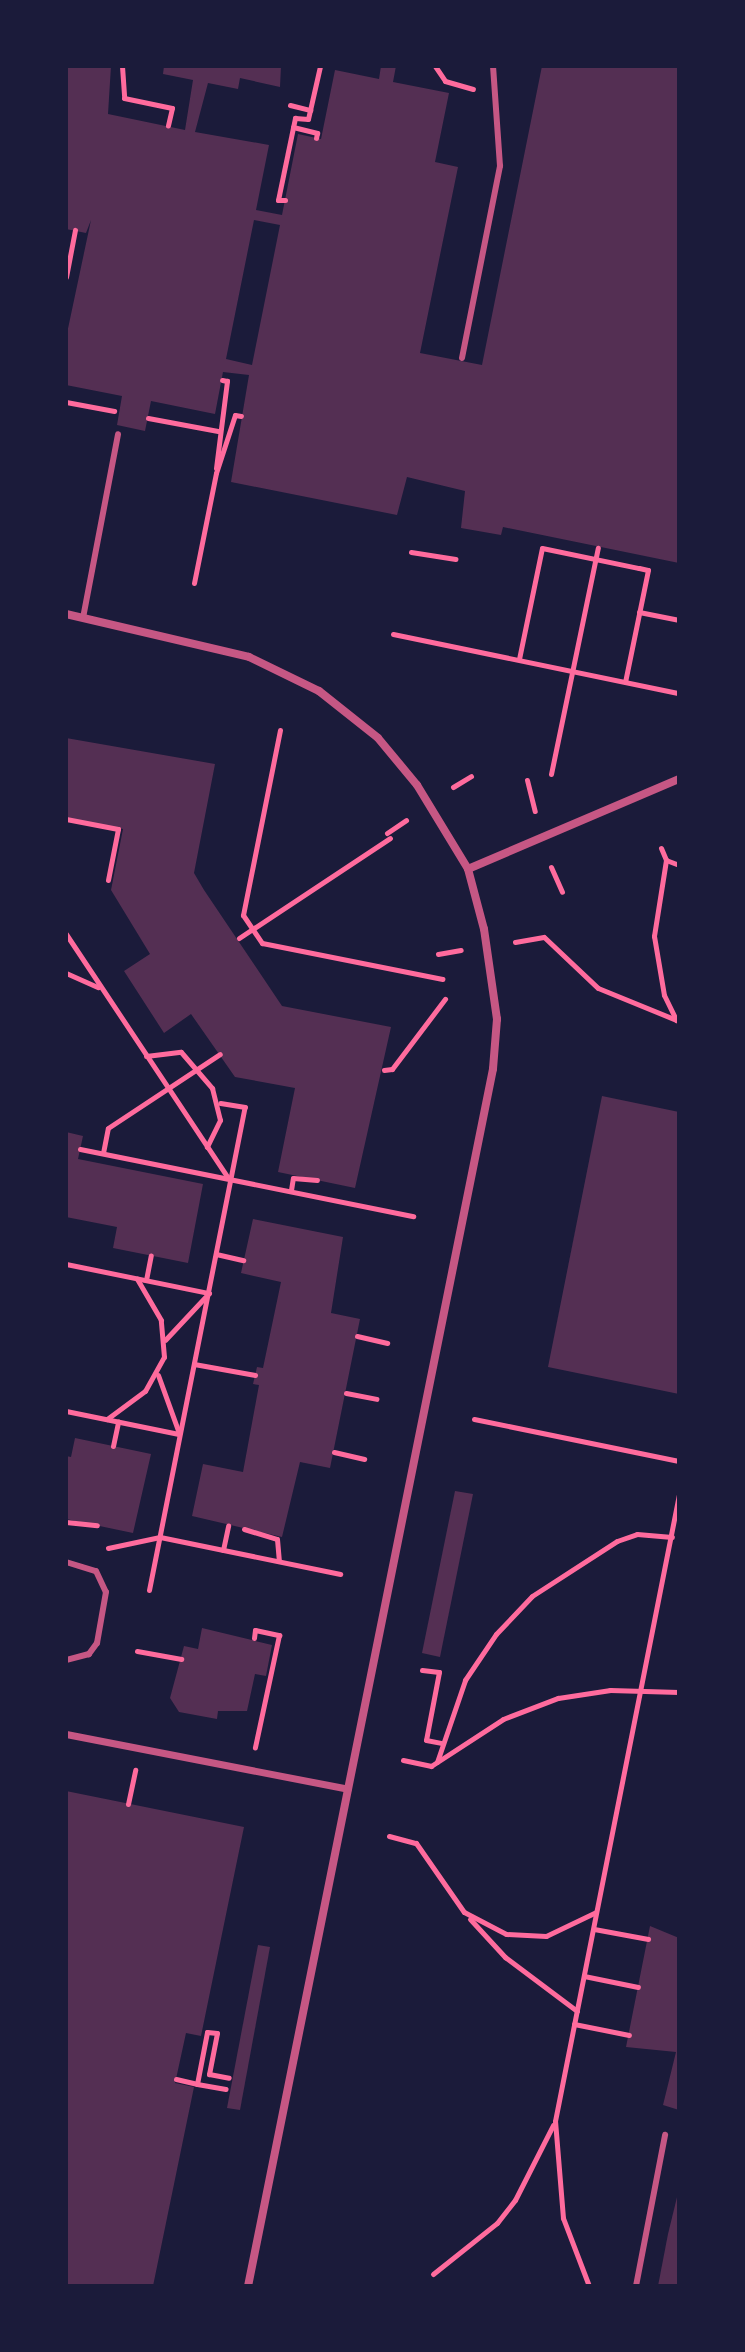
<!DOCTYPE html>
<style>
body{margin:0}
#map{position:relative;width:745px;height:2352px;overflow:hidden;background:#1b1b3a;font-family:Manrope,sans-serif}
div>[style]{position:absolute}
.building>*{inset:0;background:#542f53}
.path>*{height:5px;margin:-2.5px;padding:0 2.5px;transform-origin:2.5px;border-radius:2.5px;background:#ff6b9d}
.service>*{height:6px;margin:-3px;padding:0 3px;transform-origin:3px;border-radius:3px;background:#c65784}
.pedestrian>*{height:7px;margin:-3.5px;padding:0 3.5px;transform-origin:3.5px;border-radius:3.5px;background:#c65784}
.minor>*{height:8px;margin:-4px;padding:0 4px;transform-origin:4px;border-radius:4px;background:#c65784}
span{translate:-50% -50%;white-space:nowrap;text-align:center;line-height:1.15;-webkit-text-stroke:7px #1b1b3a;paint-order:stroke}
.frame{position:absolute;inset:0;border:68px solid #1b1b3a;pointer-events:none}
</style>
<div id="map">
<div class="building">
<div style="clip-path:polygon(evenodd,66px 66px,111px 66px,108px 114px,185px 130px,193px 80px,163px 74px,164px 66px,281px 66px,280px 87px,240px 78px,238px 89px,208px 83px,195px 132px,269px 145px,256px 210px,282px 215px,298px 134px,321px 139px,335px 70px,379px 79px,381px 66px,396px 66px,393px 82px,449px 93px,435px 162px,458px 167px,420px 353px,482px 365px,542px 66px,679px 66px,679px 563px,503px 527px,501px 535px,461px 528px,465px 491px,407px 477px,397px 515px,231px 482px,249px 375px,223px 372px,215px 414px,151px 401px,145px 431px,117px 425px,122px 396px,66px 385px,66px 338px,91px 220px,86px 233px,66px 229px,66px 66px,254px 220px,280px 225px,252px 365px,226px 359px,254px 220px)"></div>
<div style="clip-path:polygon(66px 738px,215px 764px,194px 873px,204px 890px,282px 1006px,391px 1027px,355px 1188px,278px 1172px,295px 1088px,235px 1077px,191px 1014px,164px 1033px,124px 971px,150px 954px,111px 890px,123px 829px,66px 818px)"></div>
<div style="clip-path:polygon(602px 1096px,679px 1112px,679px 1394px,548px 1367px)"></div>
<div style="clip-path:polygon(66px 1132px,83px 1136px,78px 1159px,203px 1184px,188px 1263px,113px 1248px,117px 1227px,66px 1217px)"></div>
<div style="clip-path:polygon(253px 1219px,343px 1237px,331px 1313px,360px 1319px,330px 1468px,300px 1462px,282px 1537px,192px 1516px,203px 1464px,243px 1472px,259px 1385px,253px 1384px,257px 1367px,263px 1368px,281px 1282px,241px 1273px)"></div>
<div style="clip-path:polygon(75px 1438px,151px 1454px,133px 1533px,66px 1519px,66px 1456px,71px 1457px)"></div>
<div style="clip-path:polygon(455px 1491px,473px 1494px,440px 1657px,422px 1653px)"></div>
<div style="clip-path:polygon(202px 1628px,272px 1645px,266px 1676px,255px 1674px,247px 1711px,218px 1711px,217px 1719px,179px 1712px,170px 1698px,184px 1646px,198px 1649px)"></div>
<div style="clip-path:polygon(66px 1791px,244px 1827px,201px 2036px,186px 2033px,176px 2079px,175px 2083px,194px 2087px,153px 2286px,66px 2286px)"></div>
<div style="clip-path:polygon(650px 1926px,679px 1938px,679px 2110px,663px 2105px,676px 2052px,626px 2047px)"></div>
<div style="clip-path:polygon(258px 1945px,270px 1947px,240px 2110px,227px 2108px)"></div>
<div style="clip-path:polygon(679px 2189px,679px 2286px,658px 2286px,668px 2234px)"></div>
</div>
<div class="path">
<div style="left:122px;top:66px;width:32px;rotate:86deg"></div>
<div style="left:124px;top:98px;width:49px;rotate:11.8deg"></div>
<div style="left:172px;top:108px;width:18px;rotate:103deg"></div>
<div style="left:435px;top:66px;width:18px;rotate:56deg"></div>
<div style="left:445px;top:81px;width:29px;rotate:16deg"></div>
<div style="left:290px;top:105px;width:21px;rotate:14deg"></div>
<div style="left:293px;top:127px;width:25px;rotate:14deg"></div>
<div style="left:317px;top:133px;width:5px;rotate:101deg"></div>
<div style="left:285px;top:200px;width:7px;rotate:180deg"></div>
<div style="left:278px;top:200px;width:84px;rotate:-78.3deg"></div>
<div style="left:295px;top:118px;width:13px;rotate:4deg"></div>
<div style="left:308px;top:119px;width:54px;rotate:-77.2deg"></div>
<div style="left:66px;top:277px;width:48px;rotate:-79.2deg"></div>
<div style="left:66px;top:402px;width:49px;rotate:10.6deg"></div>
<div style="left:148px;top:418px;width:71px;rotate:10.5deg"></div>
<div style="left:216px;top:468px;width:88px;rotate:-82.8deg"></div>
<div style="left:227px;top:381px;width:5px;rotate:-169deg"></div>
<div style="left:411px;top:552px;width:45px;rotate:9deg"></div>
<div style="left:194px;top:583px;width:112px;rotate:-78.7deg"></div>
<div style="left:216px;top:473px;width:61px;rotate:-71.9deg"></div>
<div style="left:235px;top:415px;width:6px;rotate:9deg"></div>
<div style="left:639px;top:612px;width:41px;rotate:11.3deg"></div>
<div style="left:393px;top:634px;width:292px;rotate:11.7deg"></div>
<div style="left:519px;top:659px;width:113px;rotate:-78.3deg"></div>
<div style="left:542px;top:548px;width:99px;rotate:11.7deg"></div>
<div style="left:639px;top:568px;width:9px;rotate:13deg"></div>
<div style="left:648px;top:570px;width:114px;rotate:101.6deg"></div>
<div style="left:280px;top:730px;width:189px;rotate:101.3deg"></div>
<div style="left:243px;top:915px;width:34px;rotate:56deg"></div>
<div style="left:262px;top:943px;width:184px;rotate:11.3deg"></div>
<div style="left:551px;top:774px;width:231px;rotate:-78.3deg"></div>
<div style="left:527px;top:780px;width:32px;rotate:76deg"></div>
<div style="left:453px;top:787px;width:21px;rotate:-31deg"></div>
<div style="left:66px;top:819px;width:53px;rotate:10.9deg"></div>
<div style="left:118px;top:829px;width:52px;rotate:101.1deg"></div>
<div style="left:387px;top:833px;width:23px;rotate:-34deg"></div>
<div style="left:661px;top:848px;width:13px;rotate:67deg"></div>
<div style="left:666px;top:860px;width:77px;rotate:99deg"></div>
<div style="left:654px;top:936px;width:60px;rotate:80.4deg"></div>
<div style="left:664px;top:995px;width:28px;rotate:64deg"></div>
<div style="left:666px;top:860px;width:14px;rotate:21deg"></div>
<div style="left:551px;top:867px;width:27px;rotate:66deg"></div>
<div style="left:66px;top:934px;width:291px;rotate:56.4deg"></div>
<div style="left:239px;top:938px;width:181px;rotate:-33.5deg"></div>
<div style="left:515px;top:942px;width:29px;rotate:-10deg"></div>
<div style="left:544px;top:937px;width:74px;rotate:43.4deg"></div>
<div style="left:598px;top:988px;width:87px;rotate:22.2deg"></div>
<div style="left:438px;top:954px;width:23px;rotate:-10deg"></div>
<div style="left:66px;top:973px;width:35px;rotate:24deg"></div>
<div style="left:146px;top:1056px;width:35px;rotate:-7deg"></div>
<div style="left:181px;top:1052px;width:48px;rotate:49.3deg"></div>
<div style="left:212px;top:1088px;width:33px;rotate:76deg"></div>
<div style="left:220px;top:1120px;width:30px;rotate:116deg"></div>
<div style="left:384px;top:1070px;width:8px;rotate:-7deg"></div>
<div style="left:392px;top:1069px;width:88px;rotate:-52.9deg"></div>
<div style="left:80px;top:1149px;width:340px;rotate:11.4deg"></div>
<div style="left:103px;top:1153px;width:25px;rotate:-79deg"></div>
<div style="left:108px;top:1128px;width:134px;rotate:-33.5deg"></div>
<div style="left:291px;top:1190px;width:12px;rotate:-81deg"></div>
<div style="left:293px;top:1178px;width:24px;rotate:5deg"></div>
<div style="left:216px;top:1254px;width:28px;rotate:13deg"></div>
<div style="left:66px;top:1264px;width:146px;rotate:11.5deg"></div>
<div style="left:209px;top:1293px;width:64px;rotate:133.1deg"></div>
<div style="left:146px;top:1280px;width:25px;rotate:-79deg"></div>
<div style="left:357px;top:1336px;width:31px;rotate:13deg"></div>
<div style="left:194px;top:1364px;width:62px;rotate:10.2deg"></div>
<div style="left:158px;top:1375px;width:62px;rotate:70.1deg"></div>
<div style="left:346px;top:1393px;width:31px;rotate:11deg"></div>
<div style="left:66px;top:1411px;width:115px;rotate:11.5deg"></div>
<div style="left:107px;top:1419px;width:47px;rotate:-36.4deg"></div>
<div style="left:145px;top:1391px;width:39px;rotate:-61deg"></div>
<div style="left:164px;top:1357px;width:37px;rotate:-95deg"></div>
<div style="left:161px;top:1320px;width:48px;rotate:-120.3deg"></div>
<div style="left:474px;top:1419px;width:209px;rotate:11.6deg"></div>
<div style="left:113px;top:1446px;width:25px;rotate:-78deg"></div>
<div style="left:334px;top:1452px;width:31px;rotate:13deg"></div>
<div style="left:66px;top:1522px;width:31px;rotate:6deg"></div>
<div style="left:244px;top:1529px;width:34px;rotate:17deg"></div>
<div style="left:277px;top:1539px;width:22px;rotate:85deg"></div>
<div style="left:108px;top:1548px;width:53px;rotate:-11.9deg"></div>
<div style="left:160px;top:1537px;width:184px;rotate:11.6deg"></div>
<div style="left:223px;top:1550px;width:25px;rotate:-78deg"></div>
<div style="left:149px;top:1590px;width:492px;rotate:-78.8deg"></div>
<div style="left:245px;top:1107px;width:25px;rotate:-171deg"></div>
<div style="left:254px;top:1638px;width:8px;rotate:-83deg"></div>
<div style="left:255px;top:1630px;width:25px;rotate:12deg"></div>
<div style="left:279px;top:1635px;width:115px;rotate:102.1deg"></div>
<div style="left:137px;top:1651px;width:45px;rotate:10.3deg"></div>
<div style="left:422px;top:1670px;width:17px;rotate:7deg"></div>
<div style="left:439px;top:1672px;width:69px;rotate:100.8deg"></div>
<div style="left:426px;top:1740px;width:15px;rotate:11deg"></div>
<div style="left:403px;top:1760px;width:29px;rotate:12deg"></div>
<div style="left:431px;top:1766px;width:86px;rotate:-33.1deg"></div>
<div style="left:503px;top:1719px;width:59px;rotate:-20.9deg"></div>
<div style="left:558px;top:1698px;width:53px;rotate:-8.7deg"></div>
<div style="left:610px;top:1690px;width:69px;rotate:1.7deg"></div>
<div style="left:437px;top:1762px;width:87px;rotate:-71.1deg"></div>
<div style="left:465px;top:1680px;width:55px;rotate:-56deg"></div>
<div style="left:496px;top:1634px;width:52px;rotate:-46.5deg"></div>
<div style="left:532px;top:1596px;width:101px;rotate:-32.9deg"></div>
<div style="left:617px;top:1541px;width:21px;rotate:-19deg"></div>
<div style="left:637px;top:1534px;width:35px;rotate:5deg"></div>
<div style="left:128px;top:1804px;width:35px;rotate:-78deg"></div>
<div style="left:389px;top:1836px;width:28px;rotate:15deg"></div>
<div style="left:416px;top:1843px;width:84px;rotate:55.2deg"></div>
<div style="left:464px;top:1912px;width:47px;rotate:27.6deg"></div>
<div style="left:506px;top:1934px;width:40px;rotate:2.9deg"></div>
<div style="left:546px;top:1936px;width:55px;rotate:-25.6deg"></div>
<div style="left:470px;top:1919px;width:52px;rotate:47.4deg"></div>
<div style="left:505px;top:1957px;width:90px;rotate:36.9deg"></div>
<div style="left:594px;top:1929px;width:55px;rotate:10.5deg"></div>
<div style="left:584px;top:1976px;width:55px;rotate:11.5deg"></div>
<div style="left:574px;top:2024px;width:56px;rotate:11.3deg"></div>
<div style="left:176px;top:2079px;width:22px;rotate:13deg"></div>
<div style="left:197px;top:2084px;width:53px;rotate:-79.1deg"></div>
<div style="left:207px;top:2032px;width:10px;rotate:6deg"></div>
<div style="left:217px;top:2033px;width:42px;rotate:101deg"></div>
<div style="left:209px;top:2074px;width:20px;rotate:11deg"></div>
<div style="left:197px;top:2084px;width:29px;rotate:10deg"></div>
<div style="left:433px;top:2274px;width:82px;rotate:-38.6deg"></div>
<div style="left:497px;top:2223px;width:29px;rotate:-52deg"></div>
<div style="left:515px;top:2200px;width:84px;rotate:-63.1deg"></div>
<div style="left:589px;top:2286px;width:73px;rotate:-110.9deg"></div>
<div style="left:563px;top:2218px;width:97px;rotate:-94.7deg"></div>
<div style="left:555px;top:2121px;width:639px;rotate:-78.81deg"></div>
</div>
<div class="service">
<div style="left:462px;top:358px;width:196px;rotate:-78.8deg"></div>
<div style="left:500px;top:166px;width:100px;rotate:-94deg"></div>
<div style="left:83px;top:618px;width:187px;rotate:-79.2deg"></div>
<div style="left:66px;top:1562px;width:31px;rotate:17deg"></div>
<div style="left:96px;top:1571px;width:23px;rotate:65deg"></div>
<div style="left:106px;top:1592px;width:52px;rotate:100deg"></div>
<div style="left:97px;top:1643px;width:14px;rotate:126deg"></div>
<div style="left:89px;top:1654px;width:24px;rotate:165deg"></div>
<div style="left:636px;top:2286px;width:154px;rotate:-79.1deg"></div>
</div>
<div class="pedestrian">
<div style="left:66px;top:1734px;width:287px;rotate:11deg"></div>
</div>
<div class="minor">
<div style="left:66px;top:614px;width:188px;rotate:13.2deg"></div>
<div style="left:249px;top:657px;width:78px;rotate:25.9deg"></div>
<div style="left:319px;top:691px;width:75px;rotate:38.5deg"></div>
<div style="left:378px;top:738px;width:61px;rotate:50.3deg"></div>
<div style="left:417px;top:785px;width:98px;rotate:58.7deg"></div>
<div style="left:468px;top:869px;width:62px;rotate:75.1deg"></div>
<div style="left:484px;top:929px;width:91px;rotate:81.8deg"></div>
<div style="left:497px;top:1019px;width:50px;rotate:94.6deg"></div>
<div style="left:493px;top:1069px;width:1241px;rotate:101.38deg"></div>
<div style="left:468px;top:869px;width:229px;rotate:-23.1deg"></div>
</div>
<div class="frame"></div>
</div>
